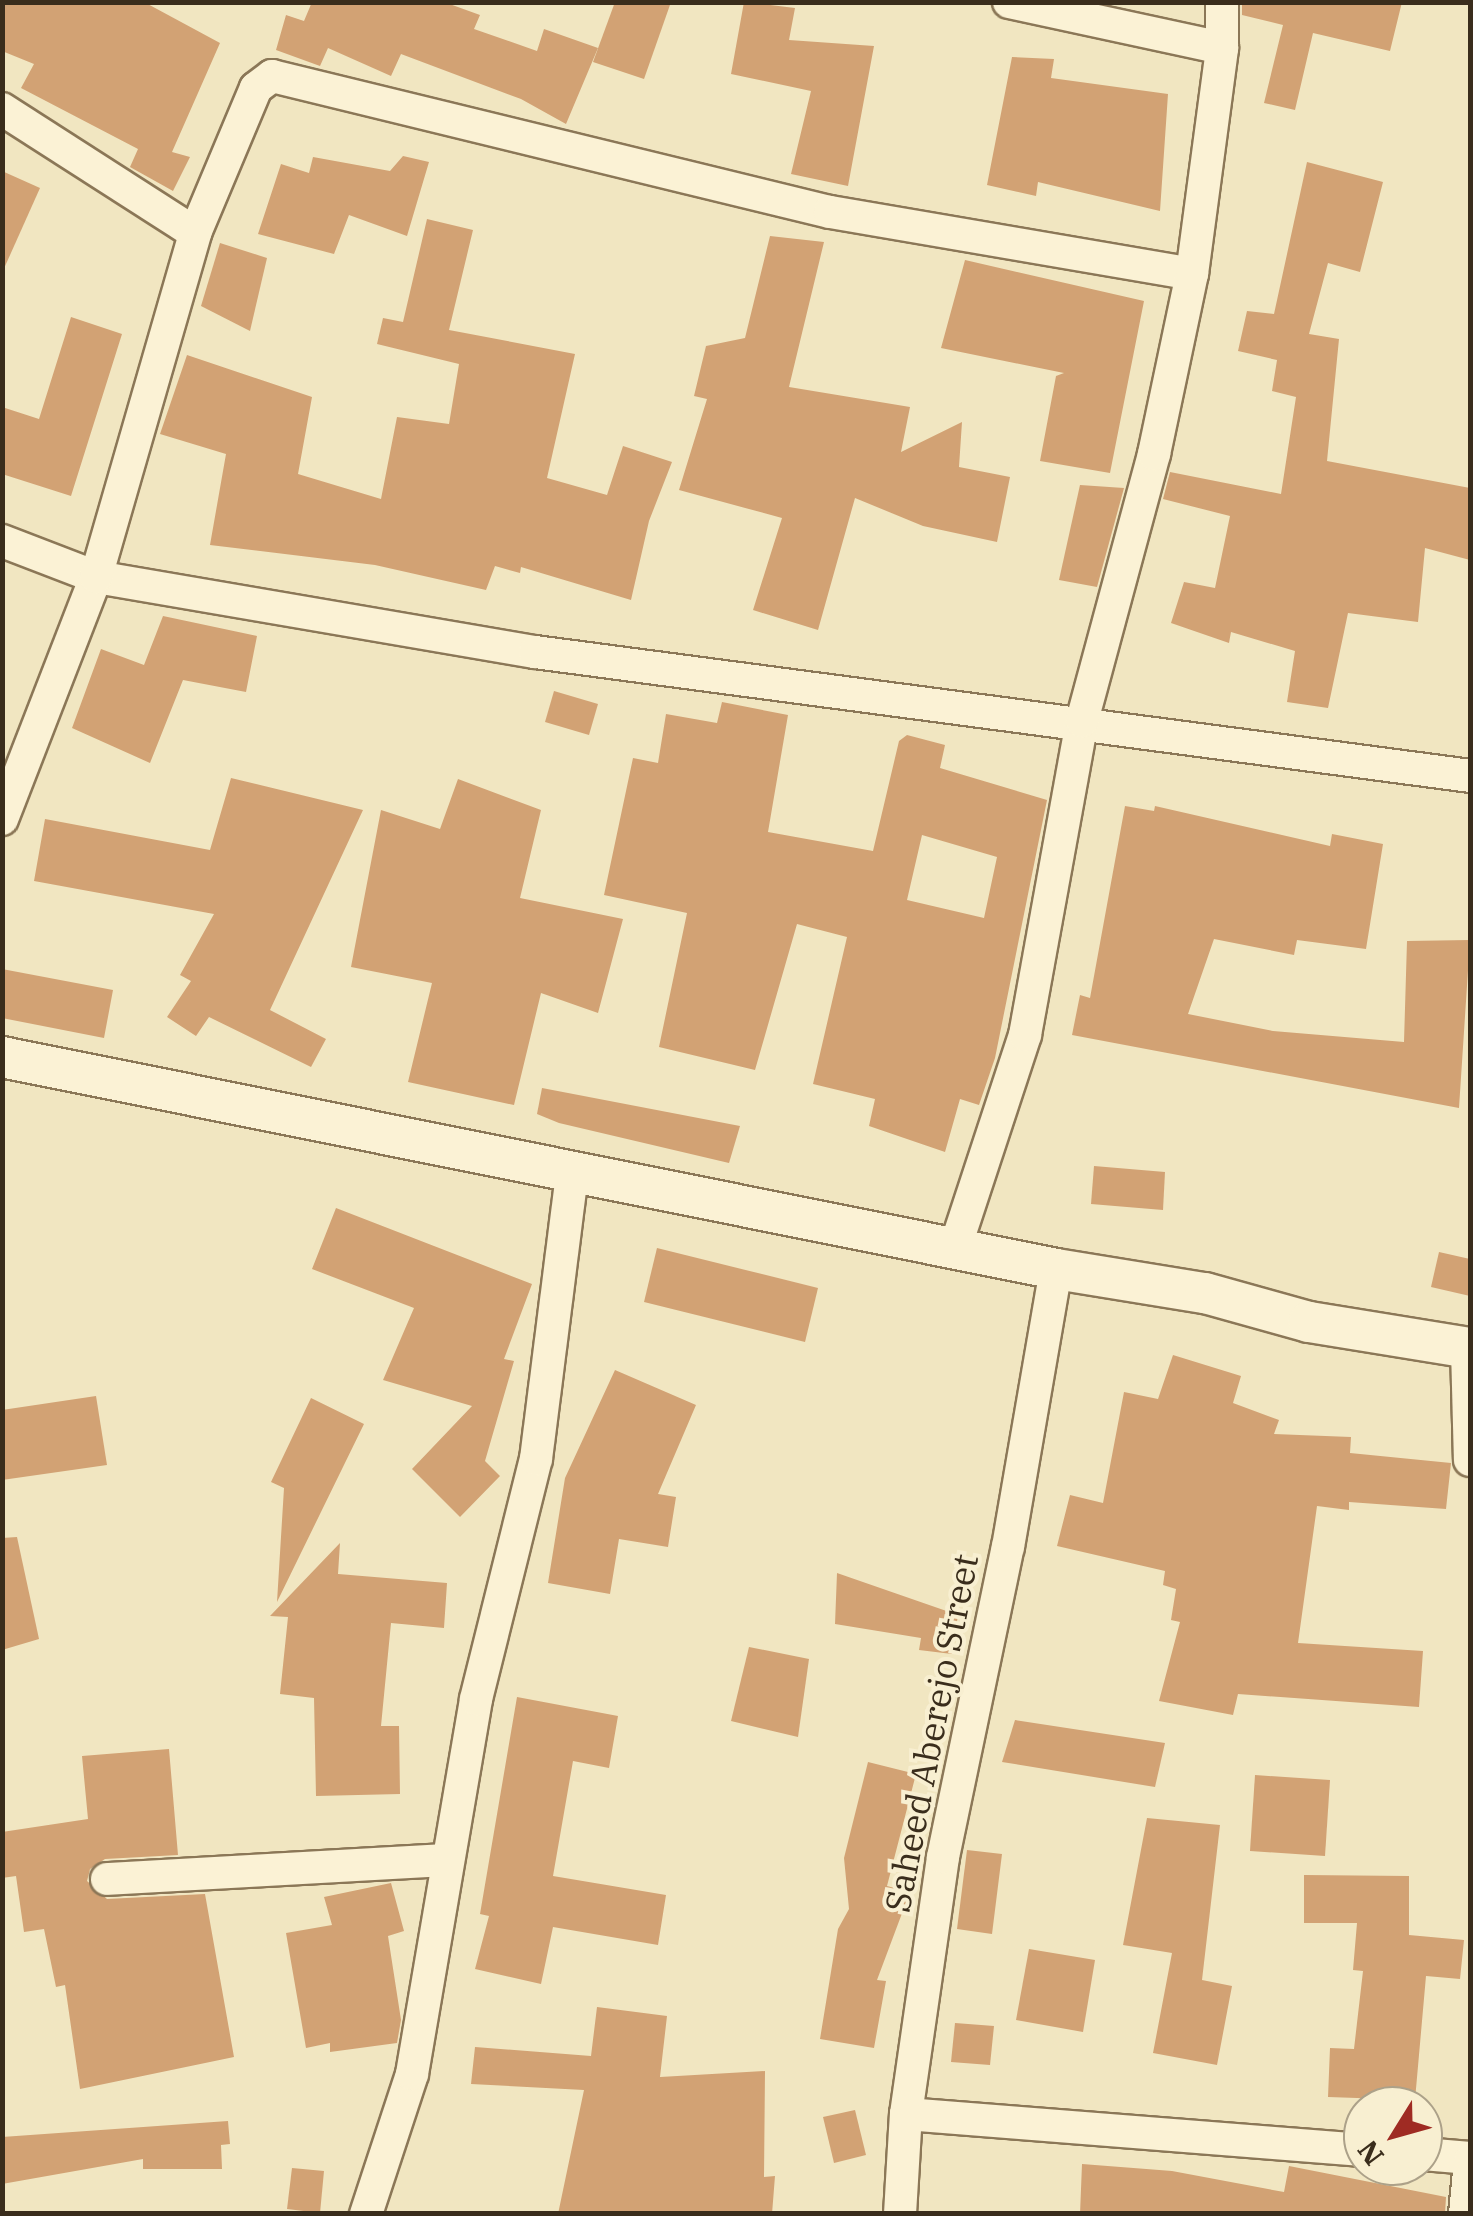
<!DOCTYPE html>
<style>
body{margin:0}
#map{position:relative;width:1473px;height:2216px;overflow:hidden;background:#f1e6c1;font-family:"IBM Plex Serif",serif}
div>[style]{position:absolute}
.building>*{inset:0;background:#d2a274}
.roads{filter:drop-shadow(2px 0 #8b7757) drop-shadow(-2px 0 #8b7757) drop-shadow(0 2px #8b7757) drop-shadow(0 -2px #8b7757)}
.minor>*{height:32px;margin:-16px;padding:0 16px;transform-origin:16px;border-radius:16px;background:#fbf2d5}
.tertiary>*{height:40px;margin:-20px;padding:0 20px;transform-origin:20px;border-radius:20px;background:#fbf2d5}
span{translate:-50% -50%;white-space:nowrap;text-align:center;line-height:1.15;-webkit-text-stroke:8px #f8efd1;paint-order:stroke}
.street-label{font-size:35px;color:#3a2d1c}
.frame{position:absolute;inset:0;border:5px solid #3a2d1c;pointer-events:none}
.north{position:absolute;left:1343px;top:2086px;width:100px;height:100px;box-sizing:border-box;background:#f8efd1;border:2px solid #aca189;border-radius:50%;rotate:233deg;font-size:28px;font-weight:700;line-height:40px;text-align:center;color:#3a2d1c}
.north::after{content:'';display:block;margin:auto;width:35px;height:45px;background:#9f2b23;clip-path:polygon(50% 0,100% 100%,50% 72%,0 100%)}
</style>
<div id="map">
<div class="building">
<div style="clip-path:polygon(2px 2px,144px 2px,220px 43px,172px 152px,190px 157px,173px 191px,130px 167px,138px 149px,21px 88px,34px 64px,2px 51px)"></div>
<div style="clip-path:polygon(312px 2px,444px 2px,480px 15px,474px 29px,537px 51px,544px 29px,598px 48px,566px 124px,521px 99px,401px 54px,391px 76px,328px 48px,320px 66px,276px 50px,286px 15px,304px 21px)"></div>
<div style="clip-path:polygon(615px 2px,671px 2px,644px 79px,593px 62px)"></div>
<div style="clip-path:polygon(744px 2px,795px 8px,789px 40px,874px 46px,848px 186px,791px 174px,811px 91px,731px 74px)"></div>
<div style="clip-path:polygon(1242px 2px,1402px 2px,1390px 51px,1313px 33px,1295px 110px,1264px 103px,1283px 25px,1242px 15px)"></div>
<div style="clip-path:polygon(1012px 57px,1054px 59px,1051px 78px,1168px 94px,1160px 211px,1038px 182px,1036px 196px,987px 185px)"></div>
<div style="clip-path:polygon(403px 156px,429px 162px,407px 236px,349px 215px,334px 254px,258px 234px,281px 164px,309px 173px,313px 157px,390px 171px)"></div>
<div style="clip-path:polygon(1307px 162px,1383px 182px,1360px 272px,1328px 263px,1309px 334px,1339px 339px,1327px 461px,1470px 488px,1470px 560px,1425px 548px,1418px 622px,1348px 613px,1328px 708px,1287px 702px,1295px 651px,1231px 632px,1229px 643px,1171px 623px,1184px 582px,1215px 588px,1230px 516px,1163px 499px,1170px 472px,1281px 494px,1296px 397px,1272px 391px,1277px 360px,1238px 351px,1247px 311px,1274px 314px)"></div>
<div style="clip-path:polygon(2px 171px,40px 188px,2px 273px)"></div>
<div style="clip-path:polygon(427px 219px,473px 230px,449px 330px,575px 354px,547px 478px,607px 495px,623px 446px,672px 462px,649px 521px,631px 600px,521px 567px,520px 573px,495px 566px,486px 590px,375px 565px,210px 545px,226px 454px,160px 434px,187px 355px,312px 397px,298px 474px,381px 499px,397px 417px,449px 424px,459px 364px,377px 344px,383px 318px,403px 322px)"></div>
<div style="clip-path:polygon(770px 236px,824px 242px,789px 387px,910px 407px,901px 452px,962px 422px,959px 467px,1010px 477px,997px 542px,923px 526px,855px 498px,818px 630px,753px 610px,782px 518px,679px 490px,707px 399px,694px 396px,706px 346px,745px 338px)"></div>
<div style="clip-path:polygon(220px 243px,267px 258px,250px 331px,201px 306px)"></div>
<div style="clip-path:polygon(965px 260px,1144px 301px,1110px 473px,1040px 461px,1056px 376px,1064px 373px,941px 348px)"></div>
<div style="clip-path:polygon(71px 317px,122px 334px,71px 496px,2px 474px,2px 407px,39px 419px)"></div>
<div style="clip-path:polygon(1080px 485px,1124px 488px,1097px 587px,1059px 580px)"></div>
<div style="clip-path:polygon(163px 616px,257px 636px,246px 692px,183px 680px,150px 763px,72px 728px,101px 649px,144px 665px)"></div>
<div style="clip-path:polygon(554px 691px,598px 704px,589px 735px,545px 722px)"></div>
<div style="clip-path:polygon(evenodd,722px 702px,788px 715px,768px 832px,873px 851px,899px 741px,907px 735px,945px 745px,940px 768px,1047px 800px,995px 1058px,979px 1105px,960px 1099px,945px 1152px,869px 1126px,875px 1099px,813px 1084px,847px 937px,797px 924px,755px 1070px,659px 1047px,687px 913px,604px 895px,633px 758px,658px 763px,666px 714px,717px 723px,722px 702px,922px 835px,997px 857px,984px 918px,907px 900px,922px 835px)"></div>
<div style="clip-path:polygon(231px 778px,363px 810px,270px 1010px,326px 1039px,311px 1067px,209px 1017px,196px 1036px,167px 1017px,191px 981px,180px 975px,214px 914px,34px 881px,45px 819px,210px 850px)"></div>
<div style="clip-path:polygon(458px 779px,541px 810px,520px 898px,623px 919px,598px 1013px,541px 993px,514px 1105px,408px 1082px,432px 983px,351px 967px,381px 810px,440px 829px)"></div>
<div style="clip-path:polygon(1125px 806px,1154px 811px,1155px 806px,1330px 846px,1332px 834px,1383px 844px,1366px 949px,1297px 940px,1294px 955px,1214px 939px,1188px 1014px,1273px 1031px,1404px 1042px,1407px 941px,1470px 940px,1459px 1108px,1072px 1035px,1080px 995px,1090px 998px)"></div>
<div style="clip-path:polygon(2px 969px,113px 990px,104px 1038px,2px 1018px)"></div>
<div style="clip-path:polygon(542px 1088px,740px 1126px,729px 1163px,559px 1123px,537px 1114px)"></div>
<div style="clip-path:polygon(1094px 1166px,1165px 1172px,1163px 1210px,1091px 1204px)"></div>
<div style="clip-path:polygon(336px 1208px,532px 1284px,504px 1359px,514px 1361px,485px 1461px,500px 1476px,460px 1517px,412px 1469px,472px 1406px,383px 1380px,414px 1308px,312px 1269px)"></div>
<div style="clip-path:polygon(657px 1248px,818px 1288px,805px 1342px,644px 1302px)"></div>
<div style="clip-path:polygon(1439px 1252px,1470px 1259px,1470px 1296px,1431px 1287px)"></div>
<div style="clip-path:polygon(1173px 1355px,1241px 1376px,1233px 1403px,1279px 1420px,1274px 1434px,1351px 1437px,1350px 1453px,1451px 1463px,1446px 1509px,1349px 1502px,1349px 1510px,1317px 1506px,1298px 1643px,1423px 1651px,1419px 1707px,1238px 1694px,1233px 1715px,1159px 1701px,1180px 1622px,1171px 1620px,1176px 1589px,1163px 1585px,1165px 1571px,1057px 1546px,1070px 1495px,1103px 1503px,1124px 1392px,1158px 1399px)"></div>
<div style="clip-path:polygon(615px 1370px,696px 1405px,658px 1494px,676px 1497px,668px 1547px,619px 1539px,610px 1594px,548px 1583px,565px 1478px)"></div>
<div style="clip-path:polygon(96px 1396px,107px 1465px,2px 1480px,2px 1410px)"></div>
<div style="clip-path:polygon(311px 1398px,364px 1424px,277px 1602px,284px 1488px,271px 1482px)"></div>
<div style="clip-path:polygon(17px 1537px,39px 1639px,2px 1650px,2px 1538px)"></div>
<div style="clip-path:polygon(340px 1543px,338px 1574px,447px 1583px,444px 1628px,391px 1623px,381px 1726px,399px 1726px,400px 1794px,316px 1796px,314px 1698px,280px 1694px,288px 1617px,270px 1616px)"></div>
<div style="clip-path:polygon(837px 1573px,958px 1615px,952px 1654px,919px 1650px,921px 1638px,835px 1624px)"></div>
<div style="clip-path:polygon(749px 1647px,809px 1659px,798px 1737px,731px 1721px)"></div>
<div style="clip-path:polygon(517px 1697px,618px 1716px,609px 1768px,573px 1761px,553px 1876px,666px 1895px,658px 1945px,553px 1927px,541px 1984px,475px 1969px,489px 1916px,480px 1914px)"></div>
<div style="clip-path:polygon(1015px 1720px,1165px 1743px,1155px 1787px,1002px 1762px)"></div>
<div style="clip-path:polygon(169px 1749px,178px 1855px,105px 1859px,90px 1869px,87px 1881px,107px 1899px,205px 1894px,234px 2057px,80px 2089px,65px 1985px,56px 1987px,44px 1929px,24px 1932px,16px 1876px,2px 1878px,2px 1832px,88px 1819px,82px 1756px)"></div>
<div style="clip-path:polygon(868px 1762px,916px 1774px,887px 1886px,910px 1892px,877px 1980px,886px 1981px,874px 2048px,820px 2039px,838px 1929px,849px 1909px,844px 1858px)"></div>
<div style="clip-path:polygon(1255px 1775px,1330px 1780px,1325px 1856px,1250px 1851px)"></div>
<div style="clip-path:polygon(1147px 1818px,1220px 1825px,1202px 1980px,1232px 1986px,1217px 2065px,1153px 2053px,1172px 1953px,1123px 1945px)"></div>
<div style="clip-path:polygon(967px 1850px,1002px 1854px,992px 1934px,957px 1929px)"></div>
<div style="clip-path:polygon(1304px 1875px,1409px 1876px,1409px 1935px,1464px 1940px,1460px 1979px,1426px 1976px,1415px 2100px,1328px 2097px,1330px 2048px,1354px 2049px,1363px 1971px,1353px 1970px,1357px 1923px,1304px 1923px)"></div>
<div style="clip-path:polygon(391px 1883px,404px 1931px,388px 1936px,401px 2020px,397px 2043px,330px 2052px,330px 2043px,306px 2048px,286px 1933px,332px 1925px,324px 1897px)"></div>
<div style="clip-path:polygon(1029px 1949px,1095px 1960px,1083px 2032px,1016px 2020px)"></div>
<div style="clip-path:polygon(597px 2007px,667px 2016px,660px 2077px,765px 2071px,764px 2177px,775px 2176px,772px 2214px,558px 2214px,584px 2090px,471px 2084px,475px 2047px,591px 2056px)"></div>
<div style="clip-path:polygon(955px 2023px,994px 2026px,990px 2065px,951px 2062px)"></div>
<div style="clip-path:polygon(855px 2110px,866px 2155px,834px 2163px,823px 2117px)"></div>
<div style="clip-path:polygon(228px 2121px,230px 2144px,221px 2145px,222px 2169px,143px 2169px,143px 2159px,2px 2184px,2px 2137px)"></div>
<div style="clip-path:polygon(1082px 2164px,1172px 2171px,1284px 2192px,1289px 2166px,1446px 2197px,1445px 2214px,1080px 2214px)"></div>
<div style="clip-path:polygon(292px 2168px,324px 2171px,320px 2213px,287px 2209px)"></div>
</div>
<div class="roads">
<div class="minor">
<div style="left:1009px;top:2px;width:218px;rotate:12.2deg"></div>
<div style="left:2px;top:109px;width:229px;rotate:32.7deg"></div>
<div style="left:2px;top:541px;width:101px;rotate:21deg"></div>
<div style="left:96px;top:577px;width:445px;rotate:9.7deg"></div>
<div style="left:535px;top:652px;width:943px;rotate:7.55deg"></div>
<div style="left:2px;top:819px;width:260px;rotate:-68.8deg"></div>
<div style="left:96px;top:577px;width:358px;rotate:-73.9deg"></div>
<div style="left:195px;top:233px;width:157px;rotate:-67.2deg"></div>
<div style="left:256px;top:88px;width:20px;rotate:-37deg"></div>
<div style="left:272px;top:76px;width:574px;rotate:13.7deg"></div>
<div style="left:830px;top:212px;width:367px;rotate:9.7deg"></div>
<div style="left:956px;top:1245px;width:221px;rotate:-71.8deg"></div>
<div style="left:1025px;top:1035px;width:319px;rotate:-79.7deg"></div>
<div style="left:1082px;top:721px;width:277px;rotate:-74.9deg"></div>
<div style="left:1154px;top:454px;width:184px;rotate:-78.1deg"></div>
<div style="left:1192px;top:274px;width:228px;rotate:-82.4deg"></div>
<div style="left:1222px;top:48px;width:46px;rotate:-90deg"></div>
<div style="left:1467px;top:1348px;width:112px;rotate:88.5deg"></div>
<div style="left:107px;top:1879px;width:341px;rotate:-3.2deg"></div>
<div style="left:906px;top:2114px;width:458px;rotate:4.5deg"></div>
<div style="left:1423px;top:2154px;width:47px;rotate:4.9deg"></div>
<div style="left:366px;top:2214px;width:147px;rotate:-71.8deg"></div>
<div style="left:412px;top:2074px;width:380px;rotate:-80.3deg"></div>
<div style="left:476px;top:1699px;width:247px;rotate:-76deg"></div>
<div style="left:536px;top:1459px;width:288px;rotate:-82.8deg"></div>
<div style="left:900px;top:2214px;width:100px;rotate:-86.6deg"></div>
<div style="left:906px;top:2114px;width:260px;rotate:-81.8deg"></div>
<div style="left:943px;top:1857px;width:317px;rotate:-78.2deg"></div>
<div style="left:1008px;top:1547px;width:282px;rotate:-80.2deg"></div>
<div style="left:1465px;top:2214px;width:53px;rotate:-84.6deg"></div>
</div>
<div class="tertiary">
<div style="left:2px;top:1057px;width:1075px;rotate:11.37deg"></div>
<div style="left:1056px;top:1269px;width:151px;rotate:9.2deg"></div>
<div style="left:1205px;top:1293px;width:108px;rotate:15.6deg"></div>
<div style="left:1309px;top:1322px;width:163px;rotate:9.2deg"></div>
</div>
</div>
<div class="street-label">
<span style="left:931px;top:1733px;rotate:-79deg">Saheed Aberejo Street</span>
</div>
<div class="frame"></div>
<div class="north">N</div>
</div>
